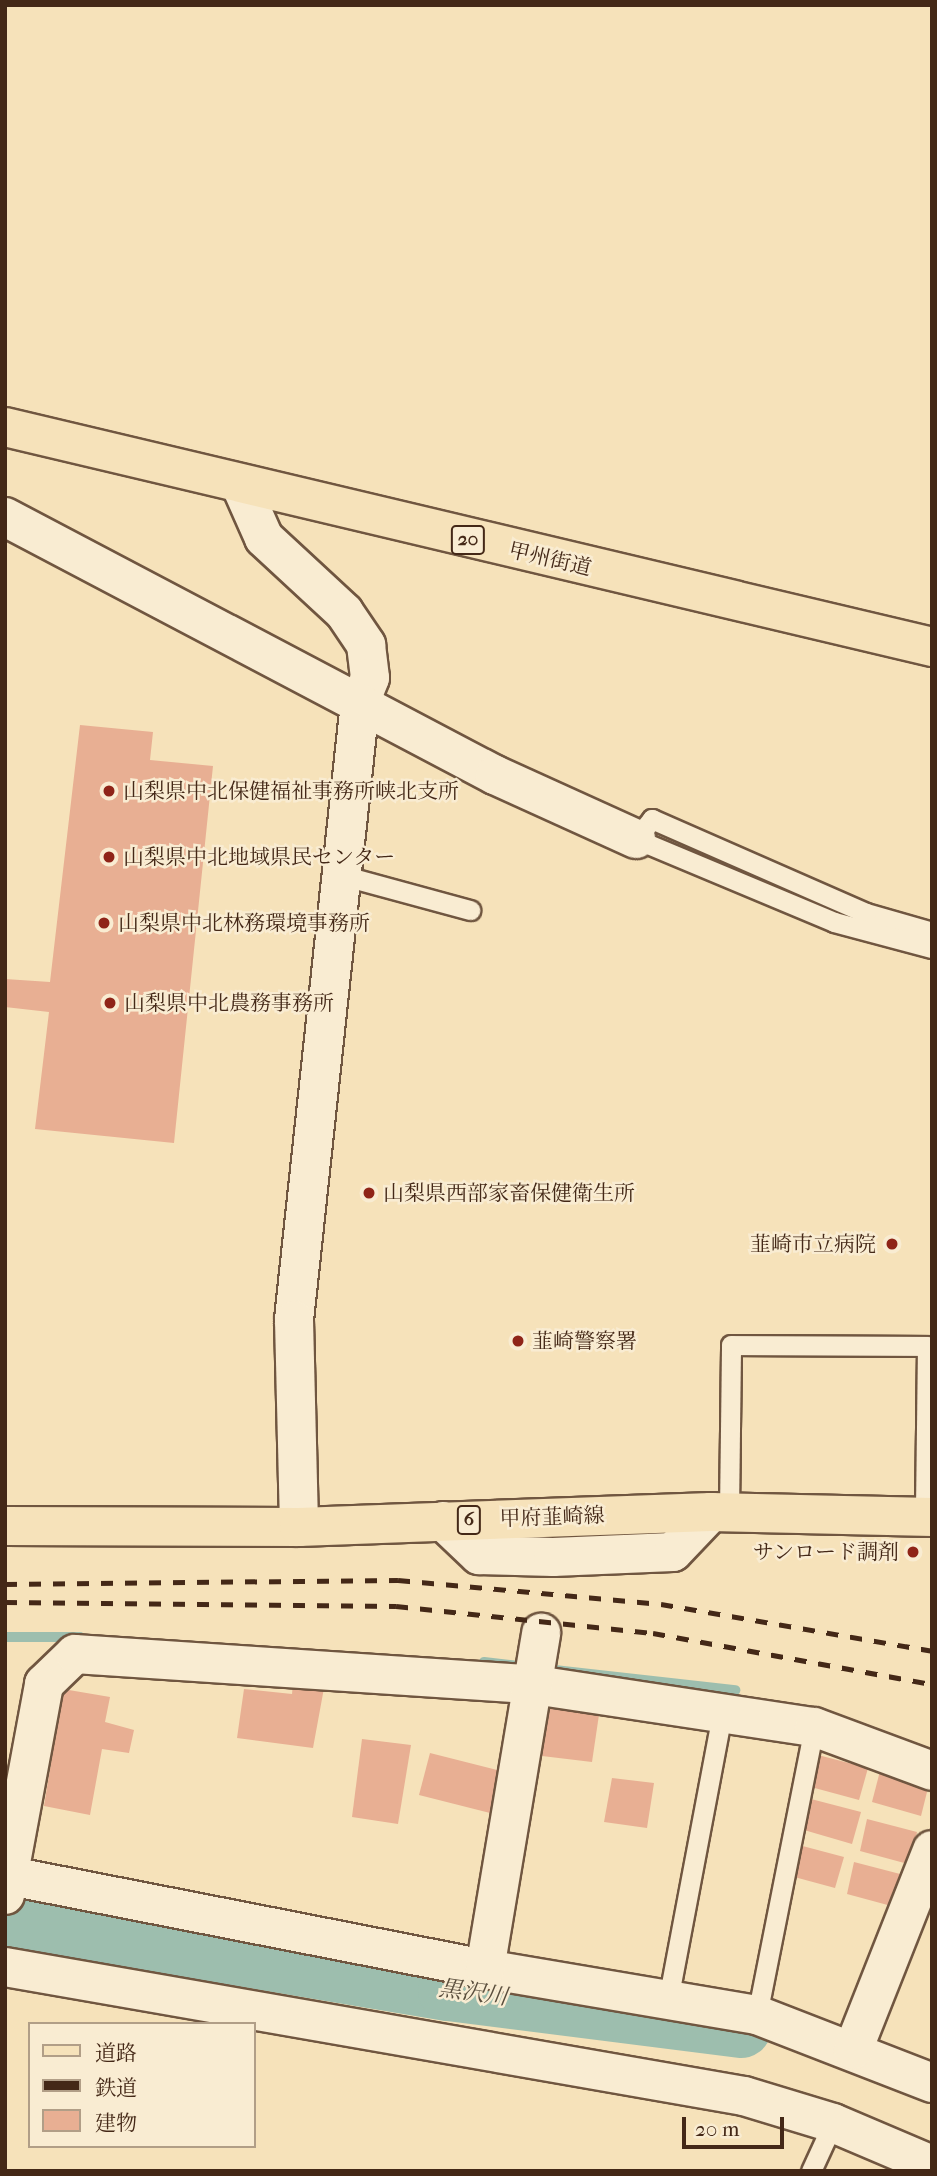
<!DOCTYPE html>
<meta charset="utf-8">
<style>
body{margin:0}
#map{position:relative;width:937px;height:2176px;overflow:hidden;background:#f6e2ba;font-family:"IM FELL French Canon","Noto Serif JP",serif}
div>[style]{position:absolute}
.stream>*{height:10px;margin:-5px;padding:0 5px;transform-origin:5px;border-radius:5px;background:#9dbeae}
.river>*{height:61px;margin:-30.5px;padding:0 30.5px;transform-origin:30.5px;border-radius:30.5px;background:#9dbeae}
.building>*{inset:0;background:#e8af93}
.roads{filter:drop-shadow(2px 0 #705640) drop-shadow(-2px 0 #705640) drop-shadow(0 2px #705640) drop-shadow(0 -2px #705640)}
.lane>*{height:19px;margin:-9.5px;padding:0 9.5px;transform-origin:9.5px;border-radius:9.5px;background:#f9ecd2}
.street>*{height:38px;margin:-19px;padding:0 19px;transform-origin:19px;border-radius:19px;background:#f9ecd2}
.primary>*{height:38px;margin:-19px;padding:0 19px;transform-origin:19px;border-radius:19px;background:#f6e2ba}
.highway>*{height:38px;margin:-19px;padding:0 19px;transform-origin:19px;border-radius:19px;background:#f6e2ba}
.rail>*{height:5px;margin-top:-2.5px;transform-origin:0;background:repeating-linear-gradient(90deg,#442817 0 12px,transparent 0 24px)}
.dots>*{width:19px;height:19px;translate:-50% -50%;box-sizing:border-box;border:4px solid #f9ecd2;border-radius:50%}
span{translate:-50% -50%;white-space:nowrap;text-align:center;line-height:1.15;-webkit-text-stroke:5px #f9ecd2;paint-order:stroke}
.shield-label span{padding:2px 5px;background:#f9ecd2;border:2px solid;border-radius:5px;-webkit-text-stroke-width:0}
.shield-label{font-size:19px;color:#442817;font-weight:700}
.street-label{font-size:21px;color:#442817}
.poi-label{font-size:21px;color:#442817}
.left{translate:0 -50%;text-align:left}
.right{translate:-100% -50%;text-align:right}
.water-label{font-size:23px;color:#5a4e3d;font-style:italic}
.frame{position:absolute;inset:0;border:7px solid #442817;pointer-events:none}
.legend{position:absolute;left:28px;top:2022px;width:228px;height:126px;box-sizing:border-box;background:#f9ecd2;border:2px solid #b19e87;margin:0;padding:9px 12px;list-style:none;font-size:21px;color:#442817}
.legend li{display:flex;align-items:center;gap:14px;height:35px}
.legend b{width:35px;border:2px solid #b19e87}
.scale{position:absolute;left:682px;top:2117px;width:102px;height:32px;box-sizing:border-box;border:4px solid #442817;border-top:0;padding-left:9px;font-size:21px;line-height:24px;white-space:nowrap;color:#442817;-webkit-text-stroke:5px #f9ecd2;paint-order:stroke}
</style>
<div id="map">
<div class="stream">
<div style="left:5px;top:1637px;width:75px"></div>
<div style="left:484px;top:1662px;width:253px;rotate:6.4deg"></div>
</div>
<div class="river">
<div style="left:5px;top:1916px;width:449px;rotate:9.5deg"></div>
<div style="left:448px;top:1990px;width:295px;rotate:7.2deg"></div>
</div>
<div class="building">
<div style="clip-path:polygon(80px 725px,153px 732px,150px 760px,213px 766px,174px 1143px,35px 1129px,49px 1012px,5px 1007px,5px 979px,50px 982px)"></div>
<div style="clip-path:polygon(293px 1683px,324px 1688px,313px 1748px,237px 1738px,244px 1689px,292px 1694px)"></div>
<div style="clip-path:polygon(63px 1689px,110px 1697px,105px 1722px,134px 1730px,129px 1753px,102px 1749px,90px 1815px,44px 1806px)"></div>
<div style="clip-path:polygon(552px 1696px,601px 1701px,592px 1762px,542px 1756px)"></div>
<div style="clip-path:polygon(362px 1739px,411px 1745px,398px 1824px,352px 1817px)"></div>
<div style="clip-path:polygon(430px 1753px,505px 1772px,494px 1814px,419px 1795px)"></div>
<div style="clip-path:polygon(818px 1755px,868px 1768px,859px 1800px,811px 1787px)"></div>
<div style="clip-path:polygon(880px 1771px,929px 1784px,921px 1816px,872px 1802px)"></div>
<div style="clip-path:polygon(612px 1778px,654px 1783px,647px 1828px,604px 1822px)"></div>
<div style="clip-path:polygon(811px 1799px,861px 1812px,852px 1844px,804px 1830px)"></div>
<div style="clip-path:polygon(867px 1819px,917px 1832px,908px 1864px,860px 1851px)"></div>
<div style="clip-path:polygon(795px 1844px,844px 1857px,835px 1888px,787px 1875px)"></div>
<div style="clip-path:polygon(854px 1862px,904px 1875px,895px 1907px,847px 1894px)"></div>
</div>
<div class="roads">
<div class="lane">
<div style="left:341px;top:875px;width:134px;rotate:15.2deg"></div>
<div style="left:932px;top:932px;width:69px;rotate:-163.9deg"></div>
<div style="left:866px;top:913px;width:234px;rotate:-156.3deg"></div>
<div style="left:652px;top:819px;width:26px;rotate:129deg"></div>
<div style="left:636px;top:839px;width:215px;rotate:22.7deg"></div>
<div style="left:834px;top:922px;width:101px;rotate:14.9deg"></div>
<div style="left:729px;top:1512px;width:167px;rotate:-89.3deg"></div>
<div style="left:731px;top:1345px;width:196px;rotate:0.3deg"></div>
<div style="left:927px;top:1346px;width:170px;rotate:90.7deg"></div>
<div style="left:668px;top:2000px;width:291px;rotate:-79.3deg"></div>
<div style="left:757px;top:2015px;width:294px;rotate:-78.8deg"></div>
<div style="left:811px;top:2171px;width:53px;rotate:-65.4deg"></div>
</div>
<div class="street">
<div style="left:241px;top:486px;width:57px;rotate:66.1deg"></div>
<div style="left:264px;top:538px;width:109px;rotate:42.8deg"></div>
<div style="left:344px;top:612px;width:40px;rotate:56deg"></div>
<div style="left:366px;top:645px;width:33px;rotate:83deg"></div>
<div style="left:370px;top:678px;width:27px;rotate:112deg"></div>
<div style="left:360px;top:703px;width:621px;rotate:96.11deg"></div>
<div style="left:294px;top:1320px;width:207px;rotate:88.6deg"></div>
<div style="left:5px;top:517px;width:554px;rotate:27.77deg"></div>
<div style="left:495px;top:775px;width:155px;rotate:24.4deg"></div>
<div style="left:443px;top:1521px;width:50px;rotate:43.4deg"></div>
<div style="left:479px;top:1555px;width:74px;rotate:1.5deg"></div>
<div style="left:553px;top:1557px;width:120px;rotate:-2.4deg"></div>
<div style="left:673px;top:1552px;width:55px;rotate:-46.5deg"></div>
<div style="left:5px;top:1875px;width:489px;rotate:11.1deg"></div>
<div style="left:485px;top:1969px;width:276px;rotate:9.6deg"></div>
<div style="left:757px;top:2015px;width:188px;rotate:21.2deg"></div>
<div style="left:5px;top:1895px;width:215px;rotate:-79.5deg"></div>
<div style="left:44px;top:1684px;width:43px;rotate:-44.1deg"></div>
<div style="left:75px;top:1654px;width:454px;rotate:3.8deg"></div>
<div style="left:528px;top:1684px;width:289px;rotate:8.6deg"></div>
<div style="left:814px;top:1727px;width:126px;rotate:20.4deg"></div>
<div style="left:5px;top:1967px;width:750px;rotate:9.9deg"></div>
<div style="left:744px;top:2096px;width:93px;rotate:16.9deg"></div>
<div style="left:833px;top:2123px;width:108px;rotate:23deg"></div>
<div style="left:485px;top:1969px;width:341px;rotate:-80.5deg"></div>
<div style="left:853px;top:2050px;width:215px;rotate:-68.4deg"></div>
</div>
<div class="primary">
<div style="left:5px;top:1526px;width:294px;rotate:0.2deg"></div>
<div style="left:299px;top:1527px;width:412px;rotate:-2.1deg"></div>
<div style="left:711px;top:1512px;width:221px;rotate:1.3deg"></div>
</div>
<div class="highway">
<div style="left:5px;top:427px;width:953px;rotate:13.35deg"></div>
</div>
</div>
<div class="rail">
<div style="left:5px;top:1584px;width:393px;rotate:-0.6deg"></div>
<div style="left:398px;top:1580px;width:264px;rotate:5.2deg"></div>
<div style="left:661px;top:1604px;width:275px;rotate:9.8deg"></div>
<div style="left:5px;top:1602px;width:391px;rotate:0.6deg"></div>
<div style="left:396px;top:1606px;width:258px;rotate:6deg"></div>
<div style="left:653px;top:1633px;width:284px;rotate:10.4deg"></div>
</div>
<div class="dots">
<div style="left:109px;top:791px;background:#8f2418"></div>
<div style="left:109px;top:857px;background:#8f2418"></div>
<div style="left:104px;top:923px;background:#8f2418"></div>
<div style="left:110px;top:1003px;background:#8f2418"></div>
<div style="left:369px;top:1193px;background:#8f2418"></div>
<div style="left:892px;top:1244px;background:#8f2418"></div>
<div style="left:518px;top:1341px;background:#8f2418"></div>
<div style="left:913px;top:1552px;background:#8f2418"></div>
</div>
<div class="shield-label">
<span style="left:468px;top:540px">20</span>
<span style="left:469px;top:1520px">6</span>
</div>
<div class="street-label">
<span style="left:550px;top:559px;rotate:13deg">甲州街道</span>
<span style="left:552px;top:1517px;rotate:-2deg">甲府韮崎線</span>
</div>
<div class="poi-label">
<span class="left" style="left:123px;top:791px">山梨県中北保健福祉事務所峡北支所</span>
<span class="left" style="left:123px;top:857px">山梨県中北地域県民センター</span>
<span class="left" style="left:118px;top:923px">山梨県中北林務環境事務所</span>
<span class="left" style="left:124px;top:1003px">山梨県中北農務事務所</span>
<span class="left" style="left:383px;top:1193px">山梨県西部家畜保健衛生所</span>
<span class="right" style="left:876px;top:1244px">韮崎市立病院</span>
<span class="left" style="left:532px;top:1341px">韮崎警察署</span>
<span class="right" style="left:899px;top:1552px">サンロード調剤</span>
</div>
<div class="water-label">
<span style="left:473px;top:1993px;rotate:8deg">黒沢川</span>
</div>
<div class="frame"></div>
<ul class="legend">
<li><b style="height:9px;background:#f6e2ba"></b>道路</li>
<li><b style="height:9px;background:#442817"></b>鉄道</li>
<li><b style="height:19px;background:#e8af93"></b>建物</li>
</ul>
<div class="scale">20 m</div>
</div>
